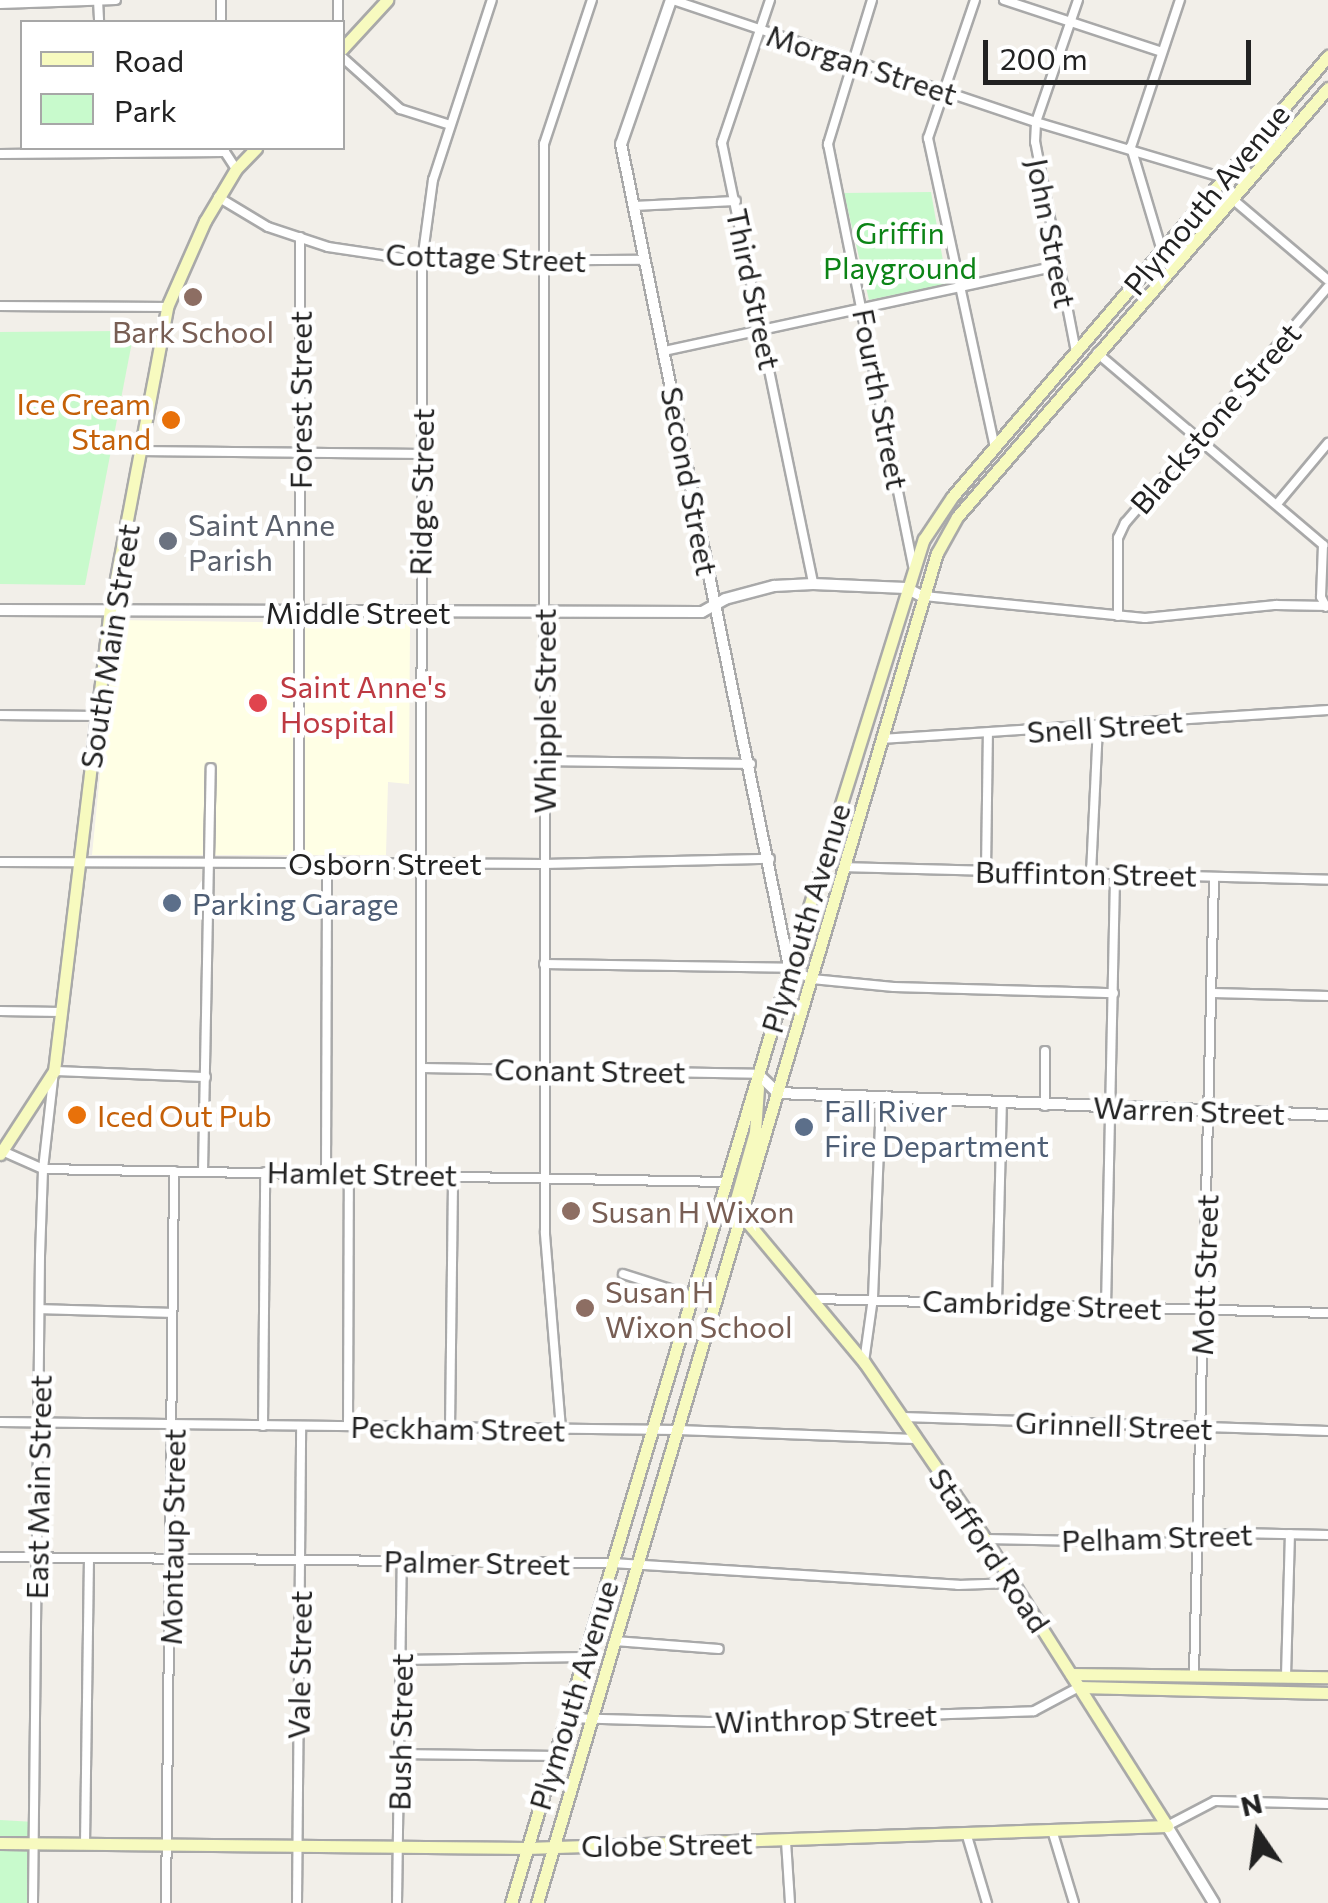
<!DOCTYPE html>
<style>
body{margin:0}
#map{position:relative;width:1328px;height:1903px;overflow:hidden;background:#f2efe9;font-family:Commissioner,sans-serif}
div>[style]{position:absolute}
.education>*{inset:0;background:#ffffe5}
.park>*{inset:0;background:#c8facc}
.roads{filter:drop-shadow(2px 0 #a9a9a9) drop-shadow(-2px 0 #a9a9a9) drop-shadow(0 2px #a9a9a9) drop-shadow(0 -2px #a9a9a9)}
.minor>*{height:8px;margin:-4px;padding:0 4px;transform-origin:4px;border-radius:4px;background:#fff}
.tertiary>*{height:10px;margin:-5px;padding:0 5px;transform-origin:5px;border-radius:5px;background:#fff}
.secondary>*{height:11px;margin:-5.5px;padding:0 5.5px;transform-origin:5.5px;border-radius:5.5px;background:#f7fabf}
.dots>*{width:28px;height:28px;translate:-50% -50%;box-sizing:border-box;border:5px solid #fff;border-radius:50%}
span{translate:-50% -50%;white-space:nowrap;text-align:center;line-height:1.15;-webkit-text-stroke:9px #fff;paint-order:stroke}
.street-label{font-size:30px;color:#222}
.park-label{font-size:30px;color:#0c8416}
.education-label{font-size:30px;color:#785e54}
.left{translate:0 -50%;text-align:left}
.food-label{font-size:30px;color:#c56008}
.right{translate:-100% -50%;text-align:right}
.worship-label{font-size:30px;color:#5b616d}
.health-label{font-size:30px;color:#be3a42}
.service-label{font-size:30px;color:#4e5e75}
.legend{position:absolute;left:20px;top:20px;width:325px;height:130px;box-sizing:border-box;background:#fff;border:2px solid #a7a7a7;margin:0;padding:12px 18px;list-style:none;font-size:30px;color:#222}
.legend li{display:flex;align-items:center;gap:20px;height:50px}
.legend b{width:50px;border:2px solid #a7a7a7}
.north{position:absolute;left:1208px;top:1783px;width:100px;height:100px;-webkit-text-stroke:8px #fff;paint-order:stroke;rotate:347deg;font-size:28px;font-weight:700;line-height:40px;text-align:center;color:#222}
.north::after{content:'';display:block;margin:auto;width:35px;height:45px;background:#222;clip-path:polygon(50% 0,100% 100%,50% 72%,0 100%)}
.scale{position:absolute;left:983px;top:40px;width:268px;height:45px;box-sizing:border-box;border:5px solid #222;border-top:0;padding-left:12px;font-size:30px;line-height:35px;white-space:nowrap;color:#222;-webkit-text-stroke:8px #fff;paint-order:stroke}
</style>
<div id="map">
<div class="education">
<div style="clip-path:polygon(115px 620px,410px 624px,409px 784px,388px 782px,386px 855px,92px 855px)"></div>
</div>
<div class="park">
<div style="clip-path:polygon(931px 192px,947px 284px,869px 300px,844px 193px)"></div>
<div style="clip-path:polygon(0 332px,118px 331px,132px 342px,85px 585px,0 584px)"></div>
<div style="clip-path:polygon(0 1820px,35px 1822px,33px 1903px,0 1903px)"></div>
</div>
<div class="roads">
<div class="minor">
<div style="left:98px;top:0;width:22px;rotate:87deg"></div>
<div style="left:221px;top:0;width:22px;rotate:90deg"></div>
<div style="left:338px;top:0;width:22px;rotate:90deg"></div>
<div style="left:673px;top:0;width:383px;rotate:18.6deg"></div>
<div style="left:1036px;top:122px;width:196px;rotate:16.6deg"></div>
<div style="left:770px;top:0;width:151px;rotate:108.6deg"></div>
<div style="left:722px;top:143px;width:450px;rotate:78.3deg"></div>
<div style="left:872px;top:0;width:151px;rotate:107deg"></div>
<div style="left:828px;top:144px;width:430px;rotate:78.6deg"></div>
<div style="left:975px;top:0;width:146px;rotate:108.8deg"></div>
<div style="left:928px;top:138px;width:316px;rotate:77.8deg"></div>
<div style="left:1004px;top:0;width:166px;rotate:18.2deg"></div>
<div style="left:0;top:4px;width:116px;rotate:-2deg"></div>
<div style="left:342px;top:57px;width:78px;rotate:41.9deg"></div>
<div style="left:400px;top:109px;width:52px;rotate:17.7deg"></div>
<div style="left:0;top:154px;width:225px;rotate:-0.5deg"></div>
<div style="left:225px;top:152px;width:20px;rotate:57deg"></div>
<div style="left:218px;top:197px;width:58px;rotate:31deg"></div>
<div style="left:268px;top:227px;width:63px;rotate:18.4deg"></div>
<div style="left:328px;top:247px;width:95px;rotate:8.5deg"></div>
<div style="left:422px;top:261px;width:223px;rotate:-0.3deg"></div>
<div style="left:1230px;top:197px;width:128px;rotate:40.3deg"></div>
<div style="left:633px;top:206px;width:103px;rotate:-2.8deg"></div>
<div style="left:1162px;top:251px;width:109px;rotate:-106.6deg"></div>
<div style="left:1131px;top:147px;width:155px;rotate:-71.6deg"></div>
<div style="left:0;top:306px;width:167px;rotate:0.3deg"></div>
<div style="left:664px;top:351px;width:403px;rotate:-12.2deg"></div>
<div style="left:1076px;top:352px;width:214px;rotate:-101deg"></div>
<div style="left:1035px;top:142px;width:20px;rotate:-87deg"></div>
<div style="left:1036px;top:122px;width:129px;rotate:-71deg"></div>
<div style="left:1097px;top:353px;width:297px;rotate:40.3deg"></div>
<div style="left:1323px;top:545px;width:52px;rotate:92.2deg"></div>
<div style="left:1321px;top:597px;width:11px;rotate:63deg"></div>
<div style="left:142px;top:451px;width:279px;rotate:0.6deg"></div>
<div style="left:1277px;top:504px;width:80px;rotate:-50.1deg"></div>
<div style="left:924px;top:596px;width:222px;rotate:5.7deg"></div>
<div style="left:1145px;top:618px;width:132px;rotate:-5.7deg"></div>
<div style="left:1276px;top:605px;width:52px;rotate:1.1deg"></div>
<div style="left:1118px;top:616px;width:78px;rotate:-90deg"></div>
<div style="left:1118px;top:538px;width:17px;rotate:-65deg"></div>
<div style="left:1125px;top:523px;width:311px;rotate:-49.3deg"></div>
<div style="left:0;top:715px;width:96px;rotate:0.6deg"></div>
<div style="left:881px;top:739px;width:448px;rotate:-3.7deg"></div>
<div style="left:544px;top:761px;width:207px;rotate:0.8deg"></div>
<div style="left:0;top:862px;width:544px;rotate:0.21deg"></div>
<div style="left:544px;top:864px;width:226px;rotate:-1.3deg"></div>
<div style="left:299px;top:863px;width:626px;rotate:-89.91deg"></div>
<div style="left:844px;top:867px;width:484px;rotate:1.5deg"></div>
<div style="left:986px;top:871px;width:138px;rotate:-89.2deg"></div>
<div style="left:1091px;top:874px;width:147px;rotate:-87.3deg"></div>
<div style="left:544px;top:964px;width:246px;rotate:0.9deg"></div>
<div style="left:790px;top:968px;width:25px;rotate:27deg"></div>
<div style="left:812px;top:979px;width:82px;rotate:5.6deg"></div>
<div style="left:894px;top:987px;width:220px;rotate:1.6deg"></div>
<div style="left:1213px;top:993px;width:115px;rotate:1.5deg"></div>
<div style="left:0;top:1011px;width:61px;rotate:0.9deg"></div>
<div style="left:1045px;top:1051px;width:55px;rotate:90deg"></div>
<div style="left:422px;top:1068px;width:336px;rotate:1deg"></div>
<div style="left:0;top:1150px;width:47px;rotate:23.8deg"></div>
<div style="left:43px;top:1169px;width:683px;rotate:1.09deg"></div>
<div style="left:203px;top:1171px;width:403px;rotate:-88.9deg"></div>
<div style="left:326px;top:1173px;width:309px;rotate:-89.8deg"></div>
<div style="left:421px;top:1175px;width:914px;rotate:-89.94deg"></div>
<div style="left:422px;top:261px;width:82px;rotate:-82.3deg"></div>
<div style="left:433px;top:180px;width:189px;rotate:-71.9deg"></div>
<div style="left:623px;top:1274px;width:72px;rotate:17.7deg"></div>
<div style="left:817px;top:1299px;width:511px;rotate:1.57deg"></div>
<div style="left:997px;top:1303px;width:199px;rotate:-88.6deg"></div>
<div style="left:1106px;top:1307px;width:433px;rotate:-88.8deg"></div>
<div style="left:40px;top:1309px;width:131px;rotate:1.7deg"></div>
<div style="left:864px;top:1362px;width:65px;rotate:-82deg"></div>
<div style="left:873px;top:1298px;width:198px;rotate:-87.7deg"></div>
<div style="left:903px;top:1417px;width:425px;rotate:1.9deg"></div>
<div style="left:0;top:1422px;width:678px;rotate:0.68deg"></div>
<div style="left:678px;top:1430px;width:237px;rotate:2.2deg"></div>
<div style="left:263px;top:1426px;width:254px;rotate:-89.5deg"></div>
<div style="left:348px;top:1426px;width:252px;rotate:-89.8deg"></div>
<div style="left:450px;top:1428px;width:253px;rotate:-89.3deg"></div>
<div style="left:561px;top:1429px;width:197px;rotate:-94.7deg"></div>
<div style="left:545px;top:1233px;width:1089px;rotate:-90.05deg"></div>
<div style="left:544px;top:144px;width:152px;rotate:-71.6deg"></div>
<div style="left:985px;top:1539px;width:184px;rotate:1.2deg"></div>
<div style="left:1169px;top:1543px;width:68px;rotate:-8.5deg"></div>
<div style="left:1236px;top:1533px;width:92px;rotate:1.2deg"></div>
<div style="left:0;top:1557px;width:612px;rotate:0.56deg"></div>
<div style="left:612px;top:1563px;width:347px;rotate:3.6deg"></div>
<div style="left:958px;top:1585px;width:55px;rotate:-2.1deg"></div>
<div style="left:615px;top:1641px;width:104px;rotate:4.4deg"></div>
<div style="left:400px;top:1660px;width:184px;rotate:-0.9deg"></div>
<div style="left:1194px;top:1674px;width:797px;rotate:-88.56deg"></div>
<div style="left:1286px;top:1676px;width:142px;rotate:-88.4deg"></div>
<div style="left:567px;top:1718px;width:142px;rotate:1.6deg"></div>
<div style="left:709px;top:1722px;width:325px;rotate:-1.9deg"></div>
<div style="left:1034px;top:1711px;width:51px;rotate:-28.1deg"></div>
<div style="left:399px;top:1754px;width:156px;rotate:0.7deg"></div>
<div style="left:1167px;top:1826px;width:54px;rotate:-27.5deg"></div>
<div style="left:1215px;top:1801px;width:113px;rotate:1.5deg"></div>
<div style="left:1052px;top:1830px;width:76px;rotate:73.2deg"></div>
<div style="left:967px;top:1836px;width:70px;rotate:73.4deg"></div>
<div style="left:786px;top:1841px;width:62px;rotate:86.3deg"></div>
<div style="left:85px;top:1844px;width:286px;rotate:-89.2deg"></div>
<div style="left:33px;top:1903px;width:647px;rotate:-89.38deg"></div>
<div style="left:40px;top:1256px;width:87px;rotate:-88deg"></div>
<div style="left:43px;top:1169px;width:99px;rotate:-83.6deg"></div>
<div style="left:54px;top:1071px;width:152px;rotate:2.3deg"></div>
<div style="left:166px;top:1903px;width:732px;rotate:-89.37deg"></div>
<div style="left:297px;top:1903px;width:477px;rotate:-89.5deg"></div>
<div style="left:397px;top:1903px;width:342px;rotate:-89.2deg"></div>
</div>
<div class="tertiary">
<div style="left:671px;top:0;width:152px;rotate:109.1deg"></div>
<div style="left:621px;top:144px;width:840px;rotate:78.46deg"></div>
<div style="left:0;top:610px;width:702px;rotate:0.16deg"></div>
<div style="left:702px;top:612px;width:26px;rotate:-29deg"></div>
<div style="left:725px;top:599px;width:51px;rotate:-14.9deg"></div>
<div style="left:774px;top:586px;width:39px;rotate:-3deg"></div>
<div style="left:813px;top:584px;width:93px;rotate:2.5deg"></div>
<div style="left:906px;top:588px;width:18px;rotate:27deg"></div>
<div style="left:758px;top:1074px;width:28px;rotate:44deg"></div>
<div style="left:778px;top:1093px;width:550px;rotate:2.29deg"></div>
<div style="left:1167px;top:1826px;width:90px;rotate:58.6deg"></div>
</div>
<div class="secondary">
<div style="left:342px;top:49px;width:67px;rotate:-47.4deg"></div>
<div style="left:758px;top:1088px;width:44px;rotate:93.9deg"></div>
<div style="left:755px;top:1132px;width:70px;rotate:105.8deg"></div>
<div style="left:736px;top:1199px;width:12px;rotate:81deg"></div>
<div style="left:738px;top:1211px;width:197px;rotate:50.2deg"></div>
<div style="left:864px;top:1362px;width:214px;rotate:55.6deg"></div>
<div style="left:985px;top:1539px;width:340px;rotate:57.6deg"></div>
<div style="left:0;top:1154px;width:99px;rotate:-57deg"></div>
<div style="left:54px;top:1071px;width:464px;rotate:-83.1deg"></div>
<div style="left:110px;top:610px;width:308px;rotate:-79.3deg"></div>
<div style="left:167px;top:307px;width:94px;rotate:-66.2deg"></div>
<div style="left:205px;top:221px;width:61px;rotate:-59.2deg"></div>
<div style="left:236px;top:169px;width:29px;rotate:-46deg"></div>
<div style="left:1071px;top:1674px;width:257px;rotate:0.7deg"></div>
<div style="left:1079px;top:1687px;width:249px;rotate:1.4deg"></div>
<div style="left:0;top:1843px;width:527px;rotate:0.54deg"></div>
<div style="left:527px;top:1848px;width:640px;rotate:-1.97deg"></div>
<div style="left:511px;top:1903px;width:976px;rotate:-73.39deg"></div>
<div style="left:790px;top:968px;width:449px;rotate:-72.7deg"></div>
<div style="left:924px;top:539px;width:50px;rotate:-56.3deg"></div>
<div style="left:952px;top:497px;width:580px;rotate:-49.55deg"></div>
<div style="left:537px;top:1903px;width:1408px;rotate:-73.5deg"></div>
<div style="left:937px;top:553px;width:41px;rotate:-60.9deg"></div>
<div style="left:957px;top:517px;width:567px;rotate:-49.15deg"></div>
</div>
</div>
<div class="dots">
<div style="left:193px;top:297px;background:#8d6e63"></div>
<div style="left:171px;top:420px;background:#e8710a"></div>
<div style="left:168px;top:541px;background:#6b7280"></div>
<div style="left:258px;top:703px;background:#e0444e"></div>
<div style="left:172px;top:903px;background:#5c6f8a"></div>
<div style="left:77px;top:1115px;background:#e8710a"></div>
<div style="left:804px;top:1127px;background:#5c6f8a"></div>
<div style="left:571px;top:1211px;background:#8d6e63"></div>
<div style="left:585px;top:1308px;background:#8d6e63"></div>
</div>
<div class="street-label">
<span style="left:862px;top:64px;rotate:18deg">Morgan Street</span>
<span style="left:1206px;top:199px;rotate:-50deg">Plymouth Avenue</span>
<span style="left:1052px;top:233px;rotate:79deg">John Street</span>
<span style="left:486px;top:257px;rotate:2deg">Cottage Street</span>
<span style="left:754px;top:289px;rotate:78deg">Third Street</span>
<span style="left:881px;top:399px;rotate:79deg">Fourth Street</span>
<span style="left:300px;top:400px;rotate:-90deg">Forest Street</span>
<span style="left:1215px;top:418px;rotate:-49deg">Blackstone Street</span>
<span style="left:690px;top:481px;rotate:79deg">Second Street</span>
<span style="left:421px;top:492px;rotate:-89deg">Ridge Street</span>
<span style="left:358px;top:612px">Middle Street</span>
<span style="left:109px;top:646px;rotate:-81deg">South Main Street</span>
<span style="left:544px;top:711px;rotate:-90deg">Whipple Street</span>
<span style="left:1105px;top:726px;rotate:-4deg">Snell Street</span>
<span style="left:385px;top:863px">Osborn Street</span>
<span style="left:1086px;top:873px;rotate:1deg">Buffinton Street</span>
<span style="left:805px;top:918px;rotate:-73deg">Plymouth Avenue</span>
<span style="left:590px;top:1070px;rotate:1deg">Conant Street</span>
<span style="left:1189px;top:1110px;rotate:2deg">Warren Street</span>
<span style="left:362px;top:1173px;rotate:1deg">Hamlet Street</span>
<span style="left:1204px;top:1275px;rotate:-88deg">Mott Street</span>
<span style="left:1042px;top:1304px;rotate:2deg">Cambridge Street</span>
<span style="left:1114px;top:1425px;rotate:2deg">Grinnell Street</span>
<span style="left:458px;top:1428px;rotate:1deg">Peckham Street</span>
<span style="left:38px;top:1487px;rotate:-89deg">East Main Street</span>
<span style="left:172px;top:1537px;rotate:-89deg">Montaup Street</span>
<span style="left:1157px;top:1537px;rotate:-2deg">Pelham Street</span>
<span style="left:990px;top:1550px;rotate:56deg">Stafford Road</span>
<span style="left:477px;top:1562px;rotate:1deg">Palmer Street</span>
<span style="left:299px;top:1665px;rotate:-89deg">Vale Street</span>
<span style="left:573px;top:1695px;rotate:-73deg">Plymouth Avenue</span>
<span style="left:826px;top:1718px;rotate:-2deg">Winthrop Street</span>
<span style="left:400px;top:1732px;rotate:-89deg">Bush Street</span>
<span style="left:667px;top:1844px;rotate:-1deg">Globe Street</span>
</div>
<div class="park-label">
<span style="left:900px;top:249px">Griffin<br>Playground</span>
</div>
<div class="education-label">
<span style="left:193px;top:331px">Bark School</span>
<span class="left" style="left:591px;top:1211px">Susan H Wixon</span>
<span class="left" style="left:605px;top:1308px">Susan H<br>Wixon School</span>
</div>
<div class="food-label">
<span class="right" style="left:151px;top:420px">Ice Cream<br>Stand</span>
<span class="left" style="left:97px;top:1115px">Iced Out Pub</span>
</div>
<div class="worship-label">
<span class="left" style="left:188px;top:541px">Saint Anne<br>Parish</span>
</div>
<div class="health-label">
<span class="left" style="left:280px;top:703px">Saint Anne's<br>Hospital</span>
</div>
<div class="service-label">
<span class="left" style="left:192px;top:903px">Parking Garage</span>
<span class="left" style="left:824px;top:1127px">Fall River<br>Fire Department</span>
</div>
<ul class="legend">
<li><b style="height:12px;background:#f7fabf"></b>Road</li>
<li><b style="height:28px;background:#c8facc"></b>Park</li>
</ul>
<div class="north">N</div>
<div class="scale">200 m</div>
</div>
